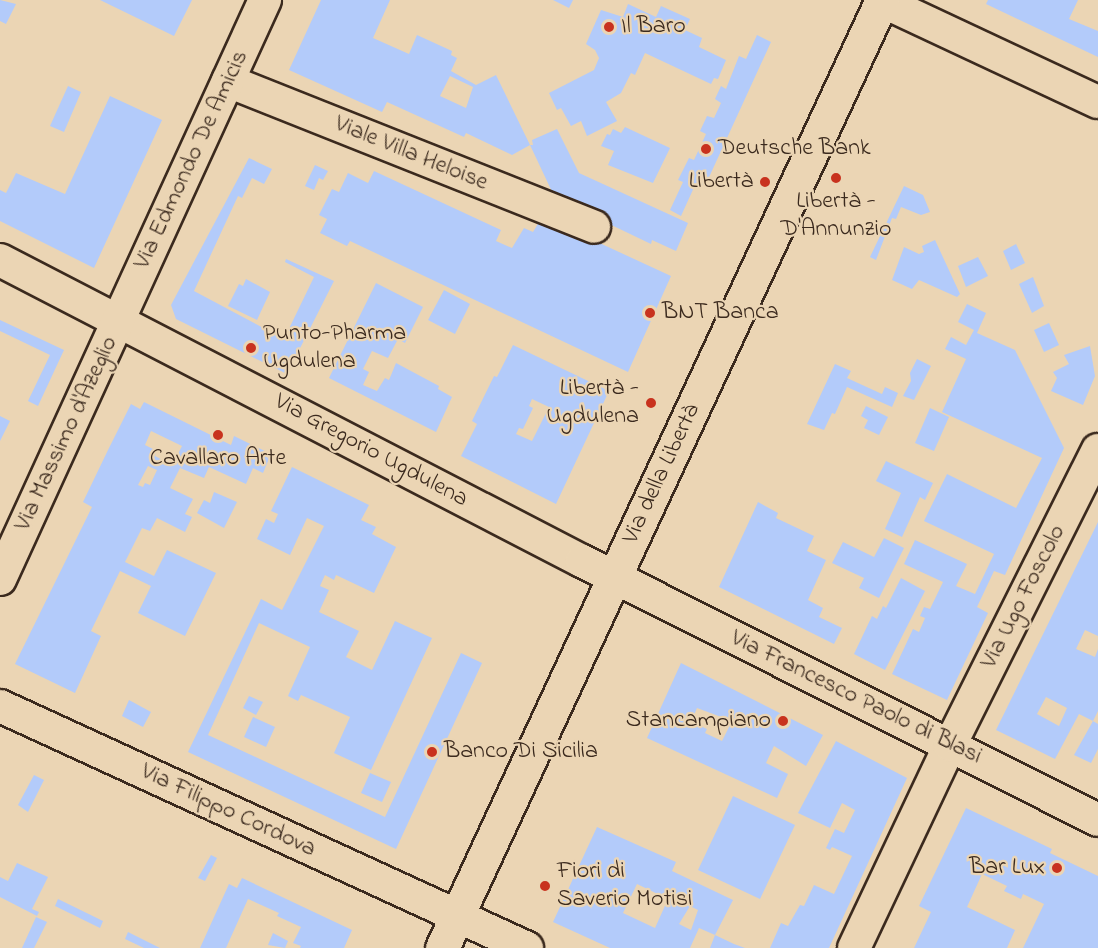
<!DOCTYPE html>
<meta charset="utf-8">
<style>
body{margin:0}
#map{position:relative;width:1098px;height:948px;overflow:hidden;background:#ebd5b4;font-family:"Indie Flower",sans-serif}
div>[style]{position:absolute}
.building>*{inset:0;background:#b3cbfa}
.roads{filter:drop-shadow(2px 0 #3b2a1e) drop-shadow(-2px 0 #3b2a1e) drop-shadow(0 2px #3b2a1e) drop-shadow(0 -2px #3b2a1e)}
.minor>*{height:32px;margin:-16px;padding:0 16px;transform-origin:16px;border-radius:16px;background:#ebd5b4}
.tertiary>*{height:33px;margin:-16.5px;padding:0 16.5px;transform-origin:16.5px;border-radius:16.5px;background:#ebd5b4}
.dots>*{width:16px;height:16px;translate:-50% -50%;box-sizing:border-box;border:3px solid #ebd5b4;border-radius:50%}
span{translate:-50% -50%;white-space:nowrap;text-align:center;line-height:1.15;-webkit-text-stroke:4.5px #ebd5b4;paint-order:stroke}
.poi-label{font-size:24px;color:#3b2a1e}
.left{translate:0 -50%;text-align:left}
.right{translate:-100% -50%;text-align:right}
.street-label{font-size:24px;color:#3b2a1e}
</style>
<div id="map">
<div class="building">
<div style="clip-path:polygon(0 0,16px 4px,6px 24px,0 21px)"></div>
<div style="clip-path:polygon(100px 0,192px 0,174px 36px)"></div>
<div style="clip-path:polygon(evenodd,321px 0,390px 0,373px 38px,409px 54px,417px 35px,452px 51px,451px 55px,457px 58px,451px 71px,476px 85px,496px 75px,530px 145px,533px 145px,532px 140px,557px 129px,579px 173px,688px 223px,676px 251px,652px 240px,651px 244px,555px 198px,530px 145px,512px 155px,466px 133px,464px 137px,387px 102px,382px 112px,289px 70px,321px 0,450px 76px,473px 87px,466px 108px,440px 96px,450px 76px)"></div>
<div style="clip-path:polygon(553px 0,573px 0,569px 8px)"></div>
<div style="clip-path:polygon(988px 0,1078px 0,1069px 19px,1098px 31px,1098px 57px,986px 4px)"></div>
<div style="clip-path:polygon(628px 4px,656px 17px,661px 6px,690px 19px,685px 30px,702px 38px,699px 47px,726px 60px,718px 79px,714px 78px,711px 84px,645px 53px,635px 75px,631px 73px,621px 93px,606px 102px,617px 121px,587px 136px,581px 121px,571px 126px,561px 108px,557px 110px,549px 93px,594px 70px,599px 58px,595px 50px,586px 44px,601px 10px,623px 17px)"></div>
<div style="clip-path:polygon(757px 35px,771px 42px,705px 186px,696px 183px,681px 216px,670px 210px,683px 182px,678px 180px,689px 158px,694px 160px,706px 134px,700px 131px,707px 116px,714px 118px,721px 103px,715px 99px,721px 86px,726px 89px,739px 56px,746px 59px)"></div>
<div style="clip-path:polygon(68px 86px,81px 92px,64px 132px,50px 126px)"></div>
<div style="clip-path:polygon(110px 96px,162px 120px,94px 268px,0 221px,0 190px,6px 193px,16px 173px,65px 194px)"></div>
<div style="clip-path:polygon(625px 127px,670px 148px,653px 183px,608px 165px,614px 151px,601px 146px,607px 134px,610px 135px,613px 129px,621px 133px)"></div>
<div style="clip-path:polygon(249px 158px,272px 169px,264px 184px,252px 178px,242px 198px,238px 196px,194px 291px,284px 339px,314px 277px,285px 262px,286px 259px,334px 281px,287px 374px,176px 319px,171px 305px)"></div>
<div style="clip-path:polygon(315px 165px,328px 171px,323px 180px,319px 178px,314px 190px,305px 186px)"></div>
<div style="clip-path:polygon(374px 171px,501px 230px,496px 241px,512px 248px,524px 228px,533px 232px,539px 222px,551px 228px,554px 222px,671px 276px,628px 372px,350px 241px,347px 246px,320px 233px,327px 219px,319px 215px,332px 189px,339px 192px,348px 173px,368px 183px)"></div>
<div style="clip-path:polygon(904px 186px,923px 195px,930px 212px,921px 215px,901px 207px,896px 219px,892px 218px,876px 260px,870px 257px)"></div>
<div style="clip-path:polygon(935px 240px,960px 294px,957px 297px,919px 280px,912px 289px,892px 280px,904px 247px,919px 254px,924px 252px,922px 246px)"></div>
<div style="clip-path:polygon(1016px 244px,1025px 263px,1011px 270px,1003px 251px)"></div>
<div style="clip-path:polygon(978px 257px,988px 276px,966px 287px,958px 266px)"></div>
<div style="clip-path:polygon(1033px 277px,1044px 306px,1032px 313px,1019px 284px)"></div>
<div style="clip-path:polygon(246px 279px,270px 292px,257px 320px,228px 306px,239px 284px,243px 286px)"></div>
<div style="clip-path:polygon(376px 283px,423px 307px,405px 343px,398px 339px,388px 358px,372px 351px,363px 369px,369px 372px,363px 385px,377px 391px,385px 378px,389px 380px,396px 363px,439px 386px,438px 389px,452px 397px,436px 432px,329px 378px)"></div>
<div style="clip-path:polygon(444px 290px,470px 304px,455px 334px,428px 320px)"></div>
<div style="clip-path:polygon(967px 304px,986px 313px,977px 333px,1015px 350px,1064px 448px,1005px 575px,994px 571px,977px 607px,988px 613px,947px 700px,892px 674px,913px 629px,919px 632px,925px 618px,920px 616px,924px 607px,930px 609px,943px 582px,904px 564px,915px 540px,967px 564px,956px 586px,975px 594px,994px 554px,924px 521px,947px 474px,1016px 508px,1042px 458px,942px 412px,966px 359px,945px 349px,951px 337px,966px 345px,974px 330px,958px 322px)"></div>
<div style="clip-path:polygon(0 320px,64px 350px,38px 406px,28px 401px,50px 355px,0 331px)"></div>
<div style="clip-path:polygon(1049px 323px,1059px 345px,1044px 352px,1034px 330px)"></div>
<div style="clip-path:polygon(evenodd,513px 345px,609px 391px,556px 504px,461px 456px,477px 424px,472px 421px,494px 376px,497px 377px,513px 345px,532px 399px,549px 407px,532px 441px,516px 434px,519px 428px,523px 429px,533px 408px,529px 406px,532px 399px)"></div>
<div style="clip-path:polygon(1090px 346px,1095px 376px,1083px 405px,1051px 391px,1057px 378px,1053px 372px,1069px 364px,1064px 355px)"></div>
<div style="clip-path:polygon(917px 359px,931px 366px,914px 400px,903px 396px,911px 381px,910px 373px)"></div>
<div style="clip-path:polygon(835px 364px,851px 371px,847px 378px,882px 394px,885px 387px,898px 393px,892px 407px,847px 387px,835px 414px,832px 413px,824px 430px,807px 424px)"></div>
<div style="clip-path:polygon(evenodd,144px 402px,231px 445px,234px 436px,271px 454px,263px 473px,253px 468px,246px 484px,209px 467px,204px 478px,180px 468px,170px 488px,193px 499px,185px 514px,192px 517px,185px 532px,157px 518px,150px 531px,142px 528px,125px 562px,154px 576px,167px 550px,216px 573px,185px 636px,138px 613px,151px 586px,120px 571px,91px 631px,101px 636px,75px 693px,15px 664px,92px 507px,83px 502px,108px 450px,131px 404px,140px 409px,144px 402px,151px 431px,182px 446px,172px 465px,155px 456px,157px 451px,145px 445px,151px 431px,144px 402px,148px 466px,157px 470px,150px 485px,145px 483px,143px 487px,138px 485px,148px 466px)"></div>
<div style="clip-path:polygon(866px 406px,888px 417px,879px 435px,864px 428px,868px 420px,861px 416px)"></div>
<div style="clip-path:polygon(930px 408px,949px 417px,934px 451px,915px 443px)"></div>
<div style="clip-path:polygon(0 416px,10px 421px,0 441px)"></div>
<div style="clip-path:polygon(886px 461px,933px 483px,925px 500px,920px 497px,902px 537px,885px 529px,901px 493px,876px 481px)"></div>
<div style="clip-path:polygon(292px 467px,369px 505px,361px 520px,376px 527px,372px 534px,396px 547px,374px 593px,336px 575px,334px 580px,325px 575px,320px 586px,329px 590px,319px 612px,359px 631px,346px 657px,372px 670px,395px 621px,432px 638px,371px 770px,334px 753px,350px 717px,301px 695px,298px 701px,288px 696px,310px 647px,259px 623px,208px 735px,385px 817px,461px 653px,482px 663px,396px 849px,188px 752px,261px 599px,282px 610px,324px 526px,307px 518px,290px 555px,257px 539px,266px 519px,274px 523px,278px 514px,271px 511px)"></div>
<div style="clip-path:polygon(214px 492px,237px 502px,224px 528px,197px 513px,204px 500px,210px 503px)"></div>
<div style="clip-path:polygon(758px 502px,778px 513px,776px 518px,814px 536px,807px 551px,826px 560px,808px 600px,823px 608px,819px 617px,842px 628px,834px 644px,719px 587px)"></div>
<div style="clip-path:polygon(evenodd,1098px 522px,1098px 636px,1085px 630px,1076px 649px,1095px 657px,1098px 649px,1098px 711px,1093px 721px,1098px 724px,1098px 749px,1091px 763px,1074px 755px,1093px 721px,1079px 714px,1055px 759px,996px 730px,1098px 522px,1046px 697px,1067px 708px,1059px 726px,1037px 714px,1046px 697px)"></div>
<div style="clip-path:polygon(884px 538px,904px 548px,879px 598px,859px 588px,864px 578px,832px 563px,843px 542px,874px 557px)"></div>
<div style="clip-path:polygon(901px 578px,925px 591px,885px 670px,854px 654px,872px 616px,877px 619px,883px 606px,886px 608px)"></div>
<div style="clip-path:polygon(evenodd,681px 663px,823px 735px,806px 766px,774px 746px,766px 763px,788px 774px,777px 798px,647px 738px,681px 663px,697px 708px,732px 721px,722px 741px,705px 733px,707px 729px,691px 722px,697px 708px)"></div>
<div style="clip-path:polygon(249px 696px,263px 702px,256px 715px,243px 708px)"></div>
<div style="clip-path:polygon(129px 700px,151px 712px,143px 727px,122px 716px)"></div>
<div style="clip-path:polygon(253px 717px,275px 727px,266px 747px,244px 737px)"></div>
<div style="clip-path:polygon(836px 741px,907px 778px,829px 948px,770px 948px,781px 923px,788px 926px,800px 905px,804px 906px,814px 885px,834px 894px,852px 856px,832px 847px,830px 850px,826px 848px,835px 829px,844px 833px,855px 810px,842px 803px,830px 828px,798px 813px)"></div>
<div style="clip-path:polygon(370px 773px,391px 782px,382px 802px,361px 793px)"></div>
<div style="clip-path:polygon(34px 775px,44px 780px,28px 812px,18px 805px)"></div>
<div style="clip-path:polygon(733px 796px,795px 825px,760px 899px,698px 870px)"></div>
<div style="clip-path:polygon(966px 808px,1052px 849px,1050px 853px,1098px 876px,1098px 948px,1023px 948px,1044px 904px,1023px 894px,1021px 899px,1004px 891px,1007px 886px,982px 874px,967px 907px,1015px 930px,1007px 948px,914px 948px,931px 912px,919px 906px)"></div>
<div style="clip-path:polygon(evenodd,597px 827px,676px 862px,672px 871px,733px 900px,715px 935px,699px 928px,690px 948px,610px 948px,553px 922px,597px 827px,637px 884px,668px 899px,655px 928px,623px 913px,637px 884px,597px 827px,690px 906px,698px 910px,691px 930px,679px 924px,690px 906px)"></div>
<div style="clip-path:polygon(211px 855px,217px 858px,205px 881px,198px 878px)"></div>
<div style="clip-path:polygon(17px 863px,48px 877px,32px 909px,39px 912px,37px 916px,0 897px,0 877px,8px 881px)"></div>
<div style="clip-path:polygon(242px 878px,352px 930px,344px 948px,300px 948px,301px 946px,293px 943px,301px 927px,277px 916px,279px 913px,248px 899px,226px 948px,200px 948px,229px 884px,237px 888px)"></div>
<div style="clip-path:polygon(58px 899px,103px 921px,100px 928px,55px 906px)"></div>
<div style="clip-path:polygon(36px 917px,47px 922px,34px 948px,22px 948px)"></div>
<div style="clip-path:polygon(128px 932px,160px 948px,144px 948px,125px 939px)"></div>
<div style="clip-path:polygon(273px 933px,288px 941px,285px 948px,268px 945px)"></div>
<div style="clip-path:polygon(715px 935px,734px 944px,745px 948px,710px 948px)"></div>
</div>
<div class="roads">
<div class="minor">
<div style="left:882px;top:1px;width:238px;rotate:25.1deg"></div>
<div style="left:228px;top:81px;width:394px;rotate:21.7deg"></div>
<div style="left:0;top:260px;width:655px;rotate:27.35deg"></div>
<div style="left:582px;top:561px;width:577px;rotate:26.65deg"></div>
<div style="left:0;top:579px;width:637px;rotate:-65.41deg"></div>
<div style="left:0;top:706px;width:580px;rotate:24.66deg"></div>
<div style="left:854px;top:948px;width:225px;rotate:-64.7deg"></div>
<div style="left:950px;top:745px;width:330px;rotate:-63.4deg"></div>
</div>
<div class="tertiary">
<div style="left:442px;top:948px;width:1045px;rotate:-65.1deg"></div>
</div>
</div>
<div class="dots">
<div style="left:609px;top:27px;background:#c8321e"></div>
<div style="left:706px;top:149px;background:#c8321e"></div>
<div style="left:836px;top:178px;background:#c8321e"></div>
<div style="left:765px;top:182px;background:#c8321e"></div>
<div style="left:650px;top:313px;background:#c8321e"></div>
<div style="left:251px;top:348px;background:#c8321e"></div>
<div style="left:651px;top:403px;background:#c8321e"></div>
<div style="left:218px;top:435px;background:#c8321e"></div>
<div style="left:783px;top:721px;background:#c8321e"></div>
<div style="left:432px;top:752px;background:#c8321e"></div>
<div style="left:1057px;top:868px;background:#c8321e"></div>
<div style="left:545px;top:886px;background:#c8321e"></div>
</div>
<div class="poi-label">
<span class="left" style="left:621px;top:27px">Il Baro</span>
<span class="left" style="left:718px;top:149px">Deutsche Bank</span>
<span class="right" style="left:753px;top:182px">Libertà</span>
<span style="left:836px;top:216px">Libertà -<br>D'Annunzio</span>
<span class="left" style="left:662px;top:313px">BNT Banca</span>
<span class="left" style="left:263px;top:348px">Punto-Pharma<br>Ugdulena</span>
<span class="right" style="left:639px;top:403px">Libertà -<br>Ugdulena</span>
<span style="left:218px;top:459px">Cavallaro Arte</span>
<span class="right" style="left:771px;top:721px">Stancampiano</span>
<span class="left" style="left:444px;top:752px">Banco Di Sicilia</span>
<span class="right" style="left:1045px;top:868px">Bar Lux</span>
<span class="left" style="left:557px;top:886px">Fiori di<br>Saverio Motisi</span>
</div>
<div class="street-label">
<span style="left:411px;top:154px;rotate:22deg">Viale Villa Heloise</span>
<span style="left:192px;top:160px;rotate:-65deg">Via Edmondo De Amicis</span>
<span style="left:67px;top:434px;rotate:-65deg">Via Massimo d'Azeglio</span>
<span style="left:371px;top:451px;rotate:28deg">Via Gregorio Ugdulena</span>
<span style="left:662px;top:474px;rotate:-65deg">Via della Libertà</span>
<span style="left:1024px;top:597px;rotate:-63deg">Via Ugo Foscolo</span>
<span style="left:856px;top:698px;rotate:26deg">Via Francesco Paolo di Blasi</span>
<span style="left:228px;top:811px;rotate:25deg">Via Filippo Cordova</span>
</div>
</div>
